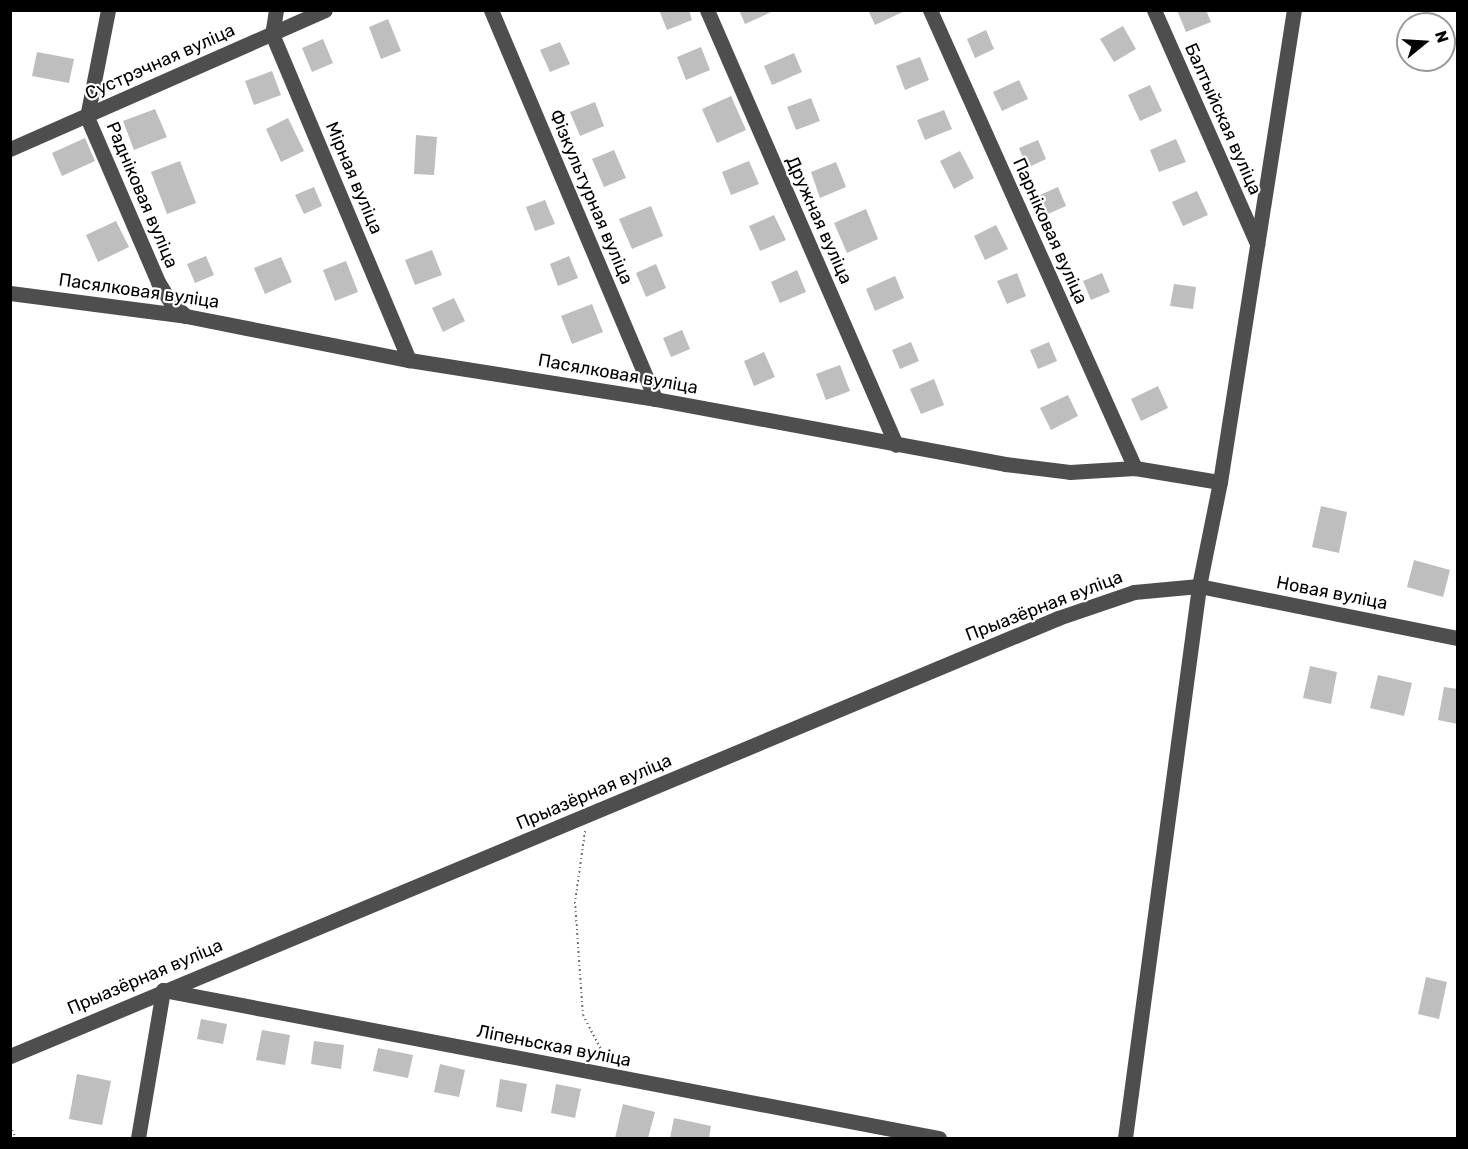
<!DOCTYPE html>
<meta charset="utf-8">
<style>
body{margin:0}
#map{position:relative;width:1468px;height:1149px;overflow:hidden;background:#fff;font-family:Rubik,sans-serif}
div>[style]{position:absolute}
.building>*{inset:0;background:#bebebe}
.path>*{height:2px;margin-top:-1px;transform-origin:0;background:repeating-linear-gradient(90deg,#707070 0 1.5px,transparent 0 4.5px)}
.minor>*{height:15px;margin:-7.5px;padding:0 7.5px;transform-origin:7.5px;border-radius:7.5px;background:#4e4e4e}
span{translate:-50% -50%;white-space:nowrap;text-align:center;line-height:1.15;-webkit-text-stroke:4.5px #fff;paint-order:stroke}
.street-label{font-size:18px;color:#000}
.frame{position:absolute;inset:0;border:12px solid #000;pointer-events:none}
.north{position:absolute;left:1396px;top:12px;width:60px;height:60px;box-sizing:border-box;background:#fff;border:2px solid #999;border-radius:50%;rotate:72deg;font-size:16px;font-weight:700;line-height:24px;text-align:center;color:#000}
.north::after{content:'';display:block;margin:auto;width:21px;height:27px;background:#000;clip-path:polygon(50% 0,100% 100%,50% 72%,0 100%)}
</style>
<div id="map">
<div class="building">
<div style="clip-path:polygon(659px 10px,689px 10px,692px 20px,667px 30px)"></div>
<div style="clip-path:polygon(739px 10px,776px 10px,745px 24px)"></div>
<div style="clip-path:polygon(868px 10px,907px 10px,875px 25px)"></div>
<div style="clip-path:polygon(1177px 10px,1206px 10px,1211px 22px,1186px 32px)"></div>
<div style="clip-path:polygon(388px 19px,401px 51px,381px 59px,369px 27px)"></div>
<div style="clip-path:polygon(1123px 26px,1136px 49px,1114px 62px,1100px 39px)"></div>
<div style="clip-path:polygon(986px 30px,994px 49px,975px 58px,967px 39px)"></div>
<div style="clip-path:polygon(323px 39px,333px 63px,312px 72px,302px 48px)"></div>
<div style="clip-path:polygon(560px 42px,570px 64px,550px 72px,540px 50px)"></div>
<div style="clip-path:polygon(701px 47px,710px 70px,686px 80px,677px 57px)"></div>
<div style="clip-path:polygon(37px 52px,74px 59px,69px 83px,32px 76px)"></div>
<div style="clip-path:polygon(794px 53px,802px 72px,772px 85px,764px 66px)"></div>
<div style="clip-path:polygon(920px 57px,929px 80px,905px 90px,896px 66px)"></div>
<div style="clip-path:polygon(272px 71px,281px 95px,254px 105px,245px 81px)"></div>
<div style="clip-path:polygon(1019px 80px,1028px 99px,1002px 111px,993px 92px)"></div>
<div style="clip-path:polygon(1150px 85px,1162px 111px,1140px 121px,1128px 95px)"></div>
<div style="clip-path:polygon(731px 96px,746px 130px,717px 143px,702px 109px)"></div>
<div style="clip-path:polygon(811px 98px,820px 121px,796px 130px,787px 107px)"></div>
<div style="clip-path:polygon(595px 102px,604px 126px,580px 136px,570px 112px)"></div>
<div style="clip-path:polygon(155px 109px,167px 137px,134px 150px,123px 121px)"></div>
<div style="clip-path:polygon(944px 110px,952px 129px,925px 140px,917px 120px)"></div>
<div style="clip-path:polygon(288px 118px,304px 151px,281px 162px,266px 129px)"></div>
<div style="clip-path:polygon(416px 135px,437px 137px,434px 175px,414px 174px)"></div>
<div style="clip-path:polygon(85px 138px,95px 161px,62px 176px,52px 153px)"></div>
<div style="clip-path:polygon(1176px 139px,1186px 162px,1159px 172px,1150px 150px)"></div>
<div style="clip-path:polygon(1038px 140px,1046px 159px,1027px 168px,1019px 148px)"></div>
<div style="clip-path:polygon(614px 150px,626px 178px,604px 187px,592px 159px)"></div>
<div style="clip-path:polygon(960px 151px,974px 178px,954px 189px,940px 161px)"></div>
<div style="clip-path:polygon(180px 161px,196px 203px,167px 214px,151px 172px)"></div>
<div style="clip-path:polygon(749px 161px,759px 184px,731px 195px,722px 172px)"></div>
<div style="clip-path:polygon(836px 162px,846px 187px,820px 198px,811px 172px)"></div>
<div style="clip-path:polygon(314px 187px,322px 206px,304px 214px,295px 195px)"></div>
<div style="clip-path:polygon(1058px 187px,1066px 206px,1048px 214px,1040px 195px)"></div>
<div style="clip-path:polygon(1197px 191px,1208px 215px,1183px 226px,1172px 202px)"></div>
<div style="clip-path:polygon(545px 200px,555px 224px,535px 231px,526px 207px)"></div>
<div style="clip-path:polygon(651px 206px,663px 236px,632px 249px,619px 219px)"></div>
<div style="clip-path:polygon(866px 209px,878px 239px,847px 253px,834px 223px)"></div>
<div style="clip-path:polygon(774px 215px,786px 240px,760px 251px,749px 226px)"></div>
<div style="clip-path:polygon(116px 221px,129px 247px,98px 262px,86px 235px)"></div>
<div style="clip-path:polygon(996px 225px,1008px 249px,985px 260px,974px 236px)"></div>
<div style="clip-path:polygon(432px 250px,442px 275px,415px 285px,405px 260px)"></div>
<div style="clip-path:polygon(206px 256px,214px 275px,195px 283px,187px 264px)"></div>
<div style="clip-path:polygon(569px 256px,578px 278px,558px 286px,550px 264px)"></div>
<div style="clip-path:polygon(281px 257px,292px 282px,265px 294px,254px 268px)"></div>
<div style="clip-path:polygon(346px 261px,358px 292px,335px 301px,323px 270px)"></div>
<div style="clip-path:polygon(656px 264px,666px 288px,646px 297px,636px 273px)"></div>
<div style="clip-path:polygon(797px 270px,806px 292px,780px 303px,771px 282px)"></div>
<div style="clip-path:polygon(1017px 273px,1026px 296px,1007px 304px,997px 281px)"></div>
<div style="clip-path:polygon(1102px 273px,1110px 292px,1091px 300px,1083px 281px)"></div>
<div style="clip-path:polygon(895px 276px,904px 298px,875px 311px,866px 289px)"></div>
<div style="clip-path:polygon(1174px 284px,1196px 287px,1193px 309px,1170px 306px)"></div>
<div style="clip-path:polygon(454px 298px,465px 321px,443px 332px,432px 308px)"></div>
<div style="clip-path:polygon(592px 304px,603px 332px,572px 344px,561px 316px)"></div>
<div style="clip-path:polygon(682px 330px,690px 349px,671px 357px,663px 338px)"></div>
<div style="clip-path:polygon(911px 342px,919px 361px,900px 369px,892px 350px)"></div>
<div style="clip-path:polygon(1049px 342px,1057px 361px,1038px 369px,1030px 350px)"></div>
<div style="clip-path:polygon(764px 352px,775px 377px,754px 386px,744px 361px)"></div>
<div style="clip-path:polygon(840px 365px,850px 391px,826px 400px,816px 374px)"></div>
<div style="clip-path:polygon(934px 379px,944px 405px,921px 414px,910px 389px)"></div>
<div style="clip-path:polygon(1158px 386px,1168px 408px,1141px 421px,1131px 399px)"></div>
<div style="clip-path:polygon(1068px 395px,1078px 416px,1051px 430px,1040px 408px)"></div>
<div style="clip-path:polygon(1321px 506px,1347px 512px,1339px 553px,1312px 547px)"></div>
<div style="clip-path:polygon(1414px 560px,1450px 570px,1443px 597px,1407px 587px)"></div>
<div style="clip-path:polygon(1310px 666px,1337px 672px,1331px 704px,1303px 698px)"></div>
<div style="clip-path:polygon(1378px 675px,1412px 683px,1404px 716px,1370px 708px)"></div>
<div style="clip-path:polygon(1444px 687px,1458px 689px,1458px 724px,1438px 720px)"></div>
<div style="clip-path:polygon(1426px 977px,1447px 982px,1439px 1019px,1418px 1014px)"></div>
<div style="clip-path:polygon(201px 1019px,227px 1024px,223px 1044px,197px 1039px)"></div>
<div style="clip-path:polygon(262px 1030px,290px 1035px,285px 1065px,256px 1060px)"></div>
<div style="clip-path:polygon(314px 1041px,344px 1045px,341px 1069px,311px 1064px)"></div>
<div style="clip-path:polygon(378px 1048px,413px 1055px,408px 1078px,373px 1071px)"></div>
<div style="clip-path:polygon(440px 1064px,465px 1070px,459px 1097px,434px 1092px)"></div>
<div style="clip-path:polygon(77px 1074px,111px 1081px,102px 1125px,69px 1119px)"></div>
<div style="clip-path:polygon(500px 1079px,527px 1084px,522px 1112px,496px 1107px)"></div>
<div style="clip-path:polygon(556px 1084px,581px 1089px,575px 1118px,551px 1113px)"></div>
<div style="clip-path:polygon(623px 1104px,655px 1112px,648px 1138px,615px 1138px)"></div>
<div style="clip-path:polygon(674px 1118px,711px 1126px,709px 1138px,670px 1138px)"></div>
</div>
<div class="path">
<div style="left:585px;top:831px;width:72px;rotate:98deg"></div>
<div style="left:575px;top:902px;width:113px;rotate:86deg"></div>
<div style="left:583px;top:1015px;width:50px;rotate:62.4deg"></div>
<div style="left:10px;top:1126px;width:13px;rotate:63deg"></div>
</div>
<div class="minor">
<div style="left:108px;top:10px;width:109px;rotate:101.1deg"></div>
<div style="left:87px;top:117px;width:180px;rotate:66.7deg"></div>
<div style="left:158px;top:282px;width:25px;rotate:58deg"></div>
<div style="left:171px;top:303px;width:20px;rotate:41deg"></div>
<div style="left:276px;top:10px;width:24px;rotate:99deg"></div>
<div style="left:272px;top:34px;width:354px;rotate:67.2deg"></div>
<div style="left:491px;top:10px;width:422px;rotate:67.1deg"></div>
<div style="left:707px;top:10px;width:474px;rotate:66.5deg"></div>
<div style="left:930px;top:10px;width:502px;rotate:65.89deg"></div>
<div style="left:1154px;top:10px;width:256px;rotate:66.2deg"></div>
<div style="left:10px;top:149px;width:344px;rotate:-23.8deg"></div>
<div style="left:10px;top:293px;width:177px;rotate:7.4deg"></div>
<div style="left:186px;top:316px;width:227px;rotate:11.2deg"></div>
<div style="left:409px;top:360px;width:249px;rotate:9deg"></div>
<div style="left:655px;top:399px;width:356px;rotate:10.5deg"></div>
<div style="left:1005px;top:464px;width:65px;rotate:7deg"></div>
<div style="left:1070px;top:472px;width:65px;rotate:-3.5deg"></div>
<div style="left:1135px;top:468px;width:86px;rotate:9.4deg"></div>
<div style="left:10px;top:1056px;width:1136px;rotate:-22.68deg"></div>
<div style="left:1058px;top:618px;width:80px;rotate:-18.9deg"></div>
<div style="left:1134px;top:592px;width:65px;rotate:-5.3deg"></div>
<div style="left:1199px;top:586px;width:264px;rotate:11.4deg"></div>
<div style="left:138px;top:1138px;width:150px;rotate:-80.4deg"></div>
<div style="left:163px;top:990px;width:790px;rotate:10.8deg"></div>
<div style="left:1125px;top:1138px;width:557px;rotate:-82.36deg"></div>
<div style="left:1199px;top:586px;width:106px;rotate:-78.6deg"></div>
<div style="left:1220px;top:482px;width:478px;rotate:-81.1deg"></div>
</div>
<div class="street-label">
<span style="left:160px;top:62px;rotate:-24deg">Сустрэчная вуліца</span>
<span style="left:1223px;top:119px;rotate:66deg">Балтыйская вуліца</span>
<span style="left:354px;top:178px;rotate:67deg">Мірная вуліца</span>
<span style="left:142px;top:195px;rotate:67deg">Радніковая вуліца</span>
<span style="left:591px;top:197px;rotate:67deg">Фізкультурная вуліца</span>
<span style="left:819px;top:220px;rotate:66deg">Дружная вуліца</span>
<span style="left:1050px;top:231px;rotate:66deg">Парніковая вуліца</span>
<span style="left:139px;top:291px;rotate:8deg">Пасялковая вуліца</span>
<span style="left:618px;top:374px;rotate:10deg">Пасялковая вуліца</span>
<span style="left:1332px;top:593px;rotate:11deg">Новая вуліца</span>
<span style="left:1044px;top:606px;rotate:-21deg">Прыазёрная вуліца</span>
<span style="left:594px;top:792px;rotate:-23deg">Прыазёрная вуліца</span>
<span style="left:145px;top:977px;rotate:-23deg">Прыазёрная вуліца</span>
<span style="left:554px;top:1046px;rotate:11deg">Ліпеньская вуліца</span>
</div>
<div class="frame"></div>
<div class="north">N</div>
</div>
